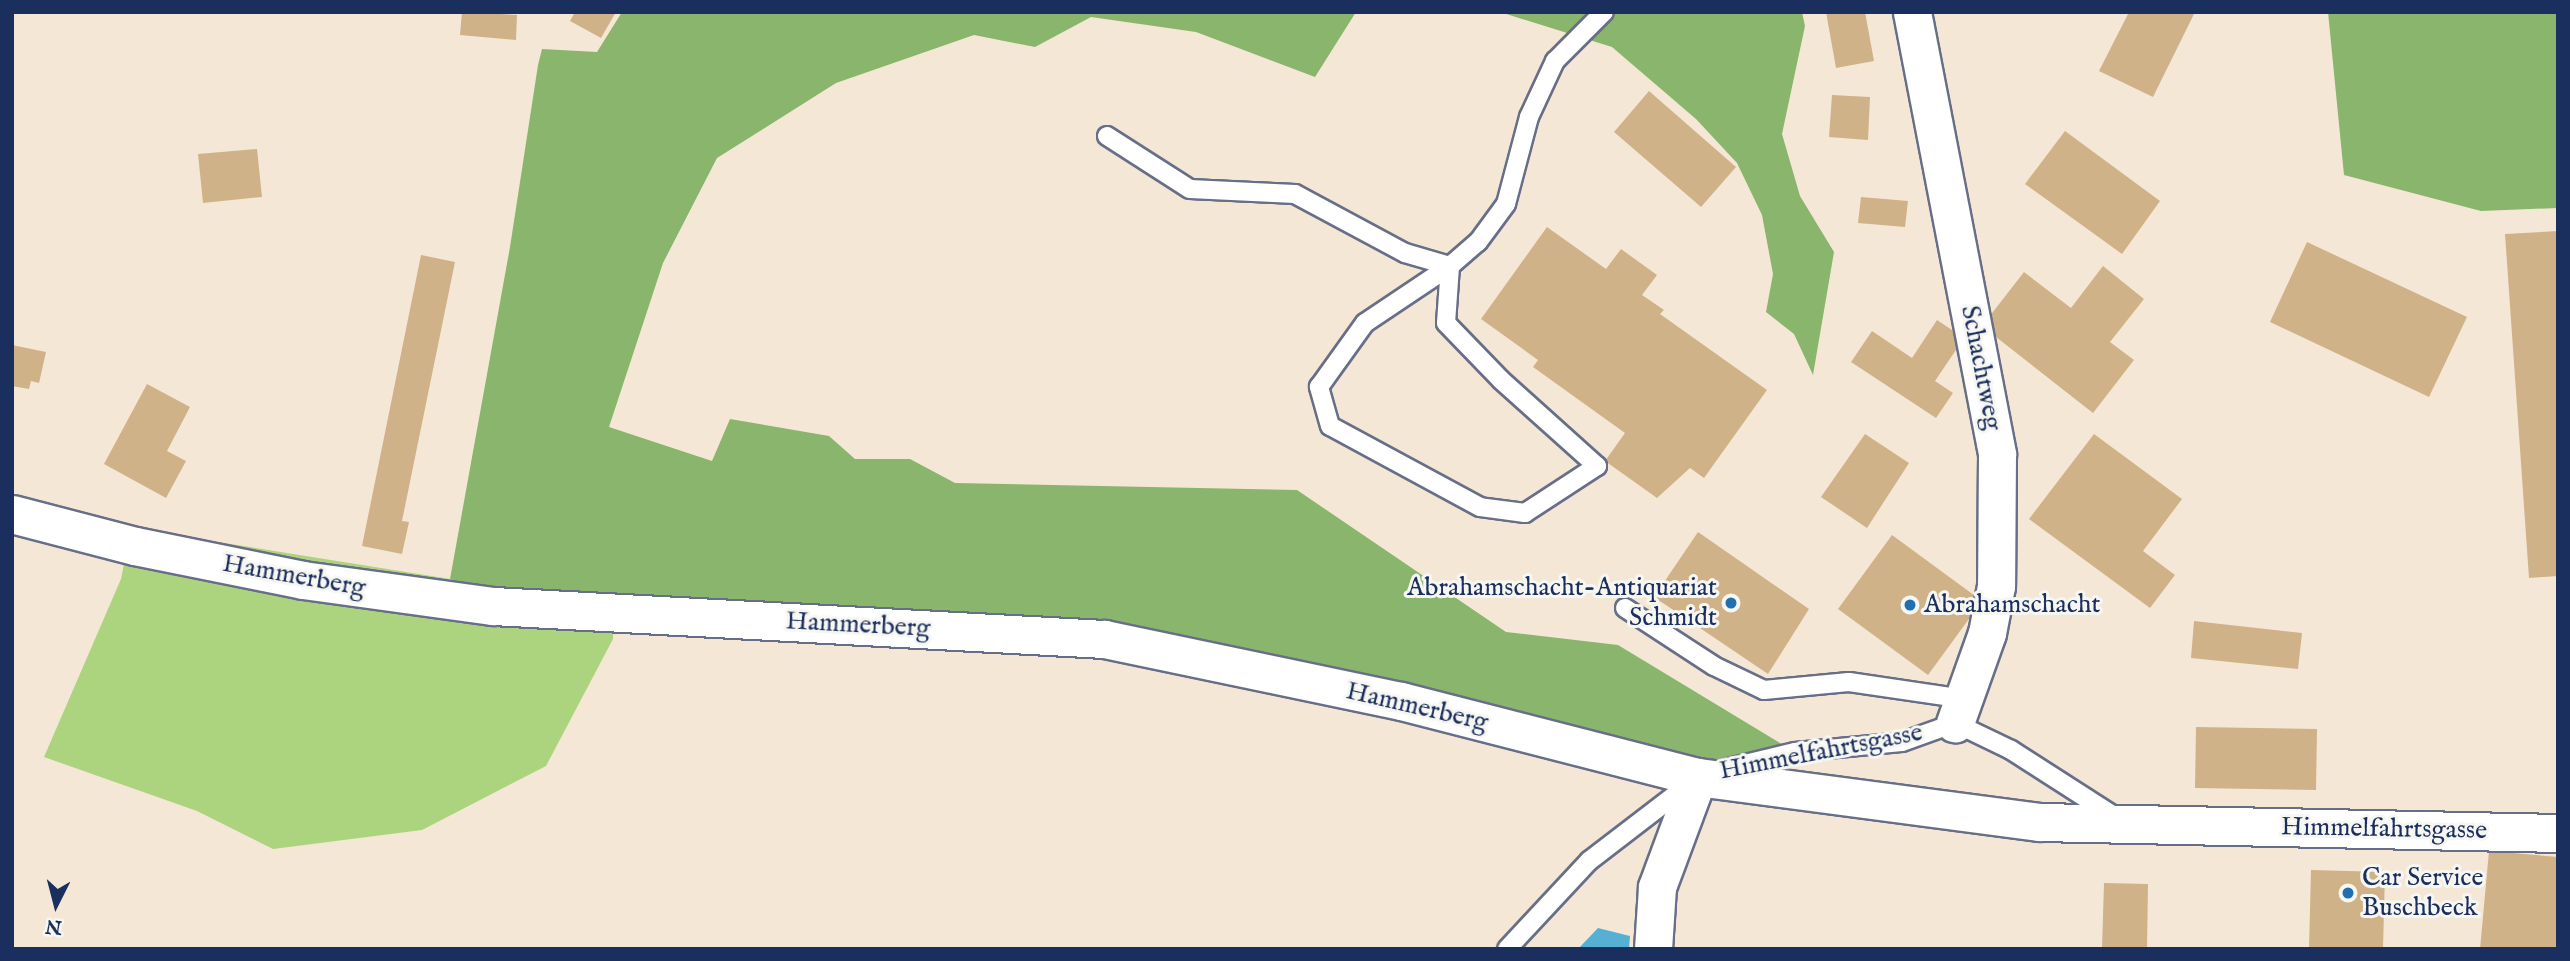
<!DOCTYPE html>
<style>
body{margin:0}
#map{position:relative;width:2570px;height:961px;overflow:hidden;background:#f5e7d6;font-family:"IM FELL English",serif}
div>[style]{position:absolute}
.green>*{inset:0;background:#acd37e}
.forest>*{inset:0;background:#89b56d}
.water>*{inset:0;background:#56b0d4}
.building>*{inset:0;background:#d0b289}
.roads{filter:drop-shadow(2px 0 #676f88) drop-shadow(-2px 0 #676f88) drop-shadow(0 2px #676f88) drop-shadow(0 -2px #676f88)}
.service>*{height:18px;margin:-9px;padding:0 9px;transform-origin:9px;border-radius:9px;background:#fff}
.minor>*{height:37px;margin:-18.5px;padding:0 18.5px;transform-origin:18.5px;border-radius:18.5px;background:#fff}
.dots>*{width:19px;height:19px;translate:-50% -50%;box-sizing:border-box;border:4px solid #f6f6f2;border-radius:50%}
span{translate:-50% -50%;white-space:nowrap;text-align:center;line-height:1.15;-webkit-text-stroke:6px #f6f6f2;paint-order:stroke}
.street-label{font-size:26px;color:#1b2f5e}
.poi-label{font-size:26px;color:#1b2f5e}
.right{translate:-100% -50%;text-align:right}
.left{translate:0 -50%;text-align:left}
.frame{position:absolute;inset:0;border:14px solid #1b2f5e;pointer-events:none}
.north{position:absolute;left:21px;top:870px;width:70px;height:70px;-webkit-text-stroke:5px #f6f6f2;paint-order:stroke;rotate:186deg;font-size:19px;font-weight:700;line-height:28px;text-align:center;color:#1b2f5e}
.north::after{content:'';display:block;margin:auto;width:24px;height:32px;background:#1b2f5e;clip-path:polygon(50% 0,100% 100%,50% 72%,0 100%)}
</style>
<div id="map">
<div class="green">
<div style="clip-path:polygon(131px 528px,450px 579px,493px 606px,613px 612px,613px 639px,546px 766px,422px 830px,273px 849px,197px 811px,44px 757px,121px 579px)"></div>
</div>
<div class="forest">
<div style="clip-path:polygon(622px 12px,1356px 12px,1315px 77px,1196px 32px,1091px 17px,1035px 47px,974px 35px,836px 83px,717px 158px,663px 263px,609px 427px,712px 461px,730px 419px,829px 436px,855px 459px,910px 459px,955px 483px,1297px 490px,1506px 632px,1618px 645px,1795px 752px,1698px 777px,1104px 639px,493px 606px,450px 579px,510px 247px,538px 65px,542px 49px,597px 52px)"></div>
<div style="clip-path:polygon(1500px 12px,1802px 12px,1805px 26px,1782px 134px,1800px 196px,1834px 252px,1813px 375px,1794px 334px,1766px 312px,1773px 274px,1762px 215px,1737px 163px,1696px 119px,1612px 47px)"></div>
<div style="clip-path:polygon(2328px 12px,2558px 12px,2558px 208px,2481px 211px,2344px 175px)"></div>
</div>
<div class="water">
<div style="clip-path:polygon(1598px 928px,1630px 936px,1629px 949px,1578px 949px)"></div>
</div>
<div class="building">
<div style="clip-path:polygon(462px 12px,517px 15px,516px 40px,460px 35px)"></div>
<div style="clip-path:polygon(575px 12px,616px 12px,601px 38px,570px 21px)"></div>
<div style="clip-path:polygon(1826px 12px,1865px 12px,1874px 61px,1836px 68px)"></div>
<div style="clip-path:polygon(2129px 12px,2195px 12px,2153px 97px,2099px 71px)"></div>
<div style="clip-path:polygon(1649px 91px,1736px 167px,1701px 207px,1614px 132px)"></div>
<div style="clip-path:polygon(1832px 95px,1870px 97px,1868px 140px,1829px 137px)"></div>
<div style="clip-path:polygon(2065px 131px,2160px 201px,2122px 254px,2025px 184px)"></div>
<div style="clip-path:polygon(257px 149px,262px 197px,203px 203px,198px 154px)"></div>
<div style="clip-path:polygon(1861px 197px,1908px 201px,1905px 227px,1858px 223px)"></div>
<div style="clip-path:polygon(1547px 227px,1606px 269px,1621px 249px,1657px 275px,1642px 295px,1664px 310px,1660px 314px,1767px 390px,1704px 478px,1690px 468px,1657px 498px,1605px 461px,1625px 433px,1533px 367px,1538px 360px,1481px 319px)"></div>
<div style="clip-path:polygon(2558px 231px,2558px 576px,2529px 578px,2505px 234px)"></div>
<div style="clip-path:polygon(2307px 242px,2467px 317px,2429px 397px,2270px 322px)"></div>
<div style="clip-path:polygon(421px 255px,455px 262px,402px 521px,409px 522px,402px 554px,362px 546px)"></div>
<div style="clip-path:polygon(2103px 266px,2144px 299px,2110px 342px,2134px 360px,2093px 413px,1982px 326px,2024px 272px,2071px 308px)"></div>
<div style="clip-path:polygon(1937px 320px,1964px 338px,1935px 381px,1953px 393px,1936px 418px,1851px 362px,1872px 331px,1912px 358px)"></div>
<div style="clip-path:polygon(12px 345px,46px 352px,39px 383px,31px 381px,29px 389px,12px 386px)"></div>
<div style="clip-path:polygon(147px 384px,190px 407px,167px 451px,186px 461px,166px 498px,104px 464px)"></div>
<div style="clip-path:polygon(1865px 434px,1909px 463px,1867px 528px,1821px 497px)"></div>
<div style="clip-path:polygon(2094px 434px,2182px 499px,2143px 551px,2175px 575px,2150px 608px,2029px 519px)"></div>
<div style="clip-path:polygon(1698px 532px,1809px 609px,1768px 674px,1654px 597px)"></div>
<div style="clip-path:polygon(1892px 535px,1982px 601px,1928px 675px,1838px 609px)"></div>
<div style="clip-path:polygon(2194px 621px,2302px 633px,2298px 669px,2191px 658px)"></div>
<div style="clip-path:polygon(2196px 727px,2317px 729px,2316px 790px,2195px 788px)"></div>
<div style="clip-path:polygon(2489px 851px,2558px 857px,2558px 949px,2480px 949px)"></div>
<div style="clip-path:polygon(2311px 870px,2385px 872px,2383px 949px,2309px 949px)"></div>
<div style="clip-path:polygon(2104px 883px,2148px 884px,2147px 949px,2102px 949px)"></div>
</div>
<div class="roads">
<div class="service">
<div style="left:1107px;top:136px;width:98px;rotate:32.6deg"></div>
<div style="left:1190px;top:189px;width:105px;rotate:2.7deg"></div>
<div style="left:1295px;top:194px;width:125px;rotate:28.2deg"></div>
<div style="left:1405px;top:253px;width:47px;rotate:16.1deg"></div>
<div style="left:1450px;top:266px;width:37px;rotate:-41deg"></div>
<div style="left:1478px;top:242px;width:47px;rotate:-53.6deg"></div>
<div style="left:1506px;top:204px;width:90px;rotate:-75.2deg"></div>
<div style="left:1529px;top:117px;width:62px;rotate:-65.1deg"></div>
<div style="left:1555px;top:61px;width:69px;rotate:-45deg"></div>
<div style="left:1450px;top:266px;width:57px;rotate:94deg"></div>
<div style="left:1446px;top:323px;width:79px;rotate:46deg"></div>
<div style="left:1501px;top:380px;width:129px;rotate:41.9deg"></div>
<div style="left:1597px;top:466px;width:86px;rotate:146.9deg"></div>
<div style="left:1525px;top:513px;width:45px;rotate:-172.4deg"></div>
<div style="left:1480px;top:507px;width:170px;rotate:-151.6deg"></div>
<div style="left:1330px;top:426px;width:41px;rotate:-105.8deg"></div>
<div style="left:1319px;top:387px;width:79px;rotate:-54.3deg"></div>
<div style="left:1365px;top:323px;width:102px;rotate:-33.8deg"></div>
<div style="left:1625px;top:608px;width:106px;rotate:33.1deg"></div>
<div style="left:1714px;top:666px;width:55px;rotate:25.6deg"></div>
<div style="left:1764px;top:690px;width:85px;rotate:-5.4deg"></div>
<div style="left:1849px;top:682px;width:116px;rotate:8.4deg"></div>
<div style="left:1716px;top:771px;width:81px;rotate:-13.5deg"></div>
<div style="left:1795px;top:752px;width:107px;rotate:-5.3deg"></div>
<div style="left:1902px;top:742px;width:56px;rotate:-19.7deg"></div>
<div style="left:1955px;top:723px;width:62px;rotate:25.7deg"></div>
<div style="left:2011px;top:750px;width:126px;rotate:32.7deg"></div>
<div style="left:1507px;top:949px;width:120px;rotate:-47deg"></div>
<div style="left:1589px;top:861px;width:125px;rotate:-37.5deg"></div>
</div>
<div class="minor">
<div style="left:1912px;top:12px;width:450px;rotate:79.1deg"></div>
<div style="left:1997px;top:454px;width:132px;rotate:90.4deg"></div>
<div style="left:1996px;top:586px;width:48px;rotate:100.8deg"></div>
<div style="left:1987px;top:633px;width:96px;rotate:109.6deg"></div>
<div style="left:12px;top:514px;width:127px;rotate:14.6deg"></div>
<div style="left:135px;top:546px;width:171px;rotate:11.4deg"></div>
<div style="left:303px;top:580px;width:192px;rotate:7.8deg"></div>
<div style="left:493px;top:606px;width:612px;rotate:3.09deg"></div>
<div style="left:1104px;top:639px;width:303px;rotate:11.8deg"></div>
<div style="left:1401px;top:701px;width:307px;rotate:14.4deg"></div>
<div style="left:1698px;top:777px;width:344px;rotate:7.5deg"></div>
<div style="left:2039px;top:822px;width:519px;rotate:1.21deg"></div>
<div style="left:1653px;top:949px;width:62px;rotate:-86.3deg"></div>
<div style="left:1657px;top:887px;width:117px;rotate:-69.6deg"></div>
</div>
</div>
<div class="dots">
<div style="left:1731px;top:603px;background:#1f6fb2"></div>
<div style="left:1910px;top:605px;background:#1f6fb2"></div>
<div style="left:2348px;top:893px;background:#1f6fb2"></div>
</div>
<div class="street-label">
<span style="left:1981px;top:368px;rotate:79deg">Schachtweg</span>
<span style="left:294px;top:576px;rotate:10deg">Hammerberg</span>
<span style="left:858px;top:625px;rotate:3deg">Hammerberg</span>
<span style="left:1417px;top:707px;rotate:13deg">Hammerberg</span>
<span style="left:1821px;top:752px;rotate:-11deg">Himmelfahrtsgasse</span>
<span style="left:2384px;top:829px;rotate:1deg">Himmelfahrtsgasse</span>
</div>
<div class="poi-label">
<span class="right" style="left:1717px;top:603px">Abrahamschacht-Antiquariat<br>Schmidt</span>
<span class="left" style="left:1924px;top:605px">Abrahamschacht</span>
<span class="left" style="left:2362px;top:893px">Car Service<br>Buschbeck</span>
</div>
<div class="frame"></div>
<div class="north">N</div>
</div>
